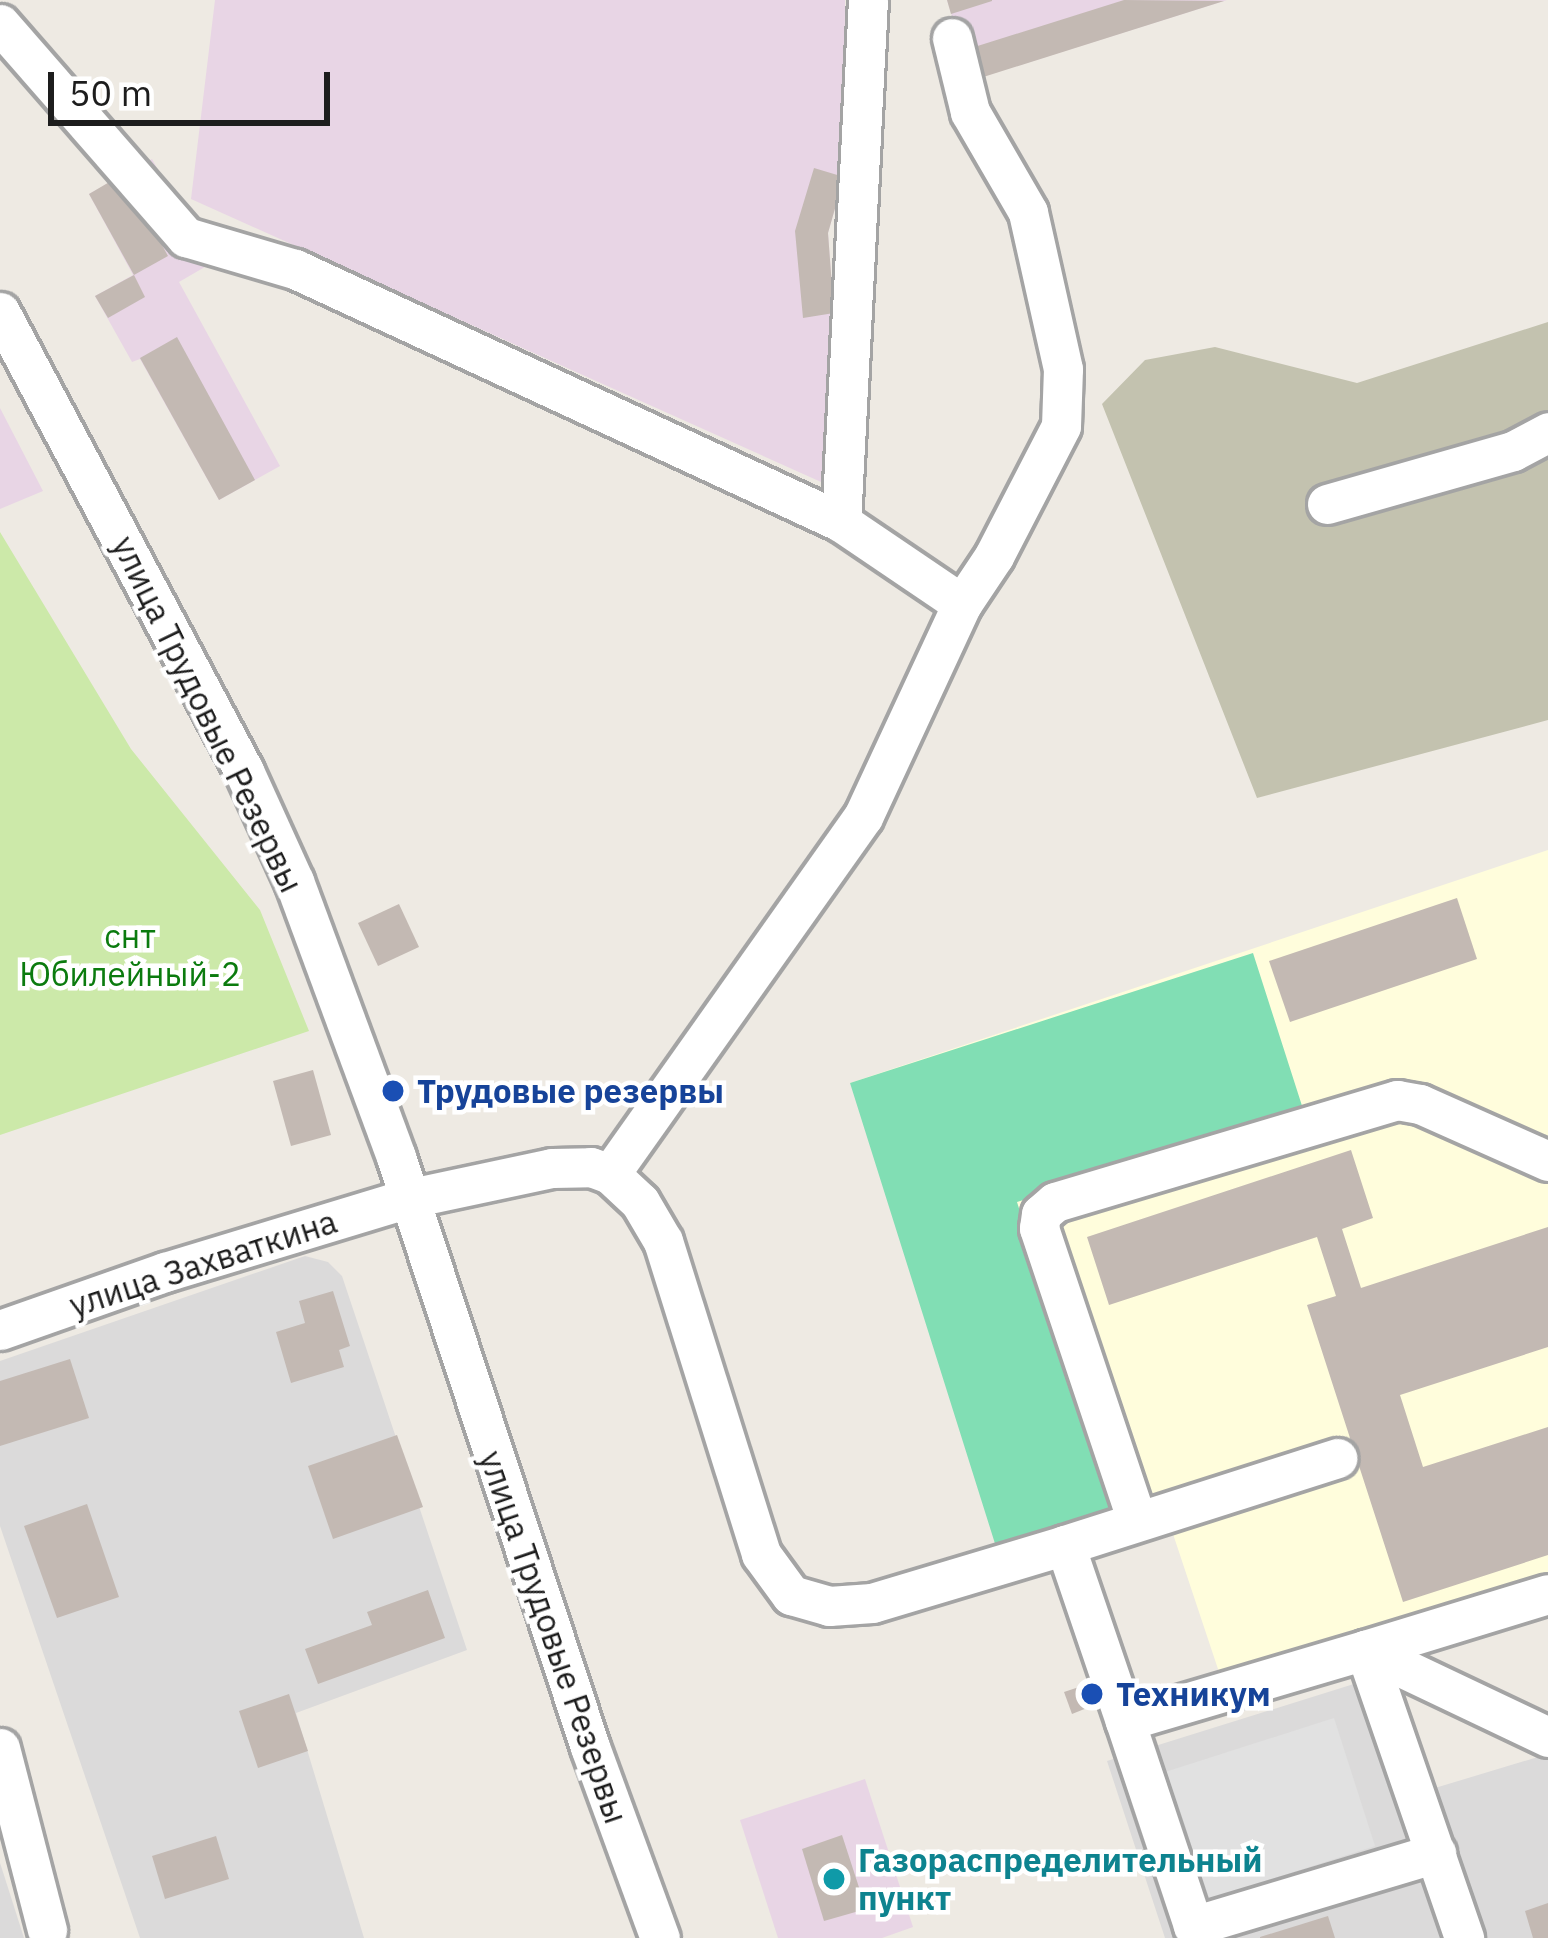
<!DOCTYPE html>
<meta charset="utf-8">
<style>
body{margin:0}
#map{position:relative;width:1548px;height:1938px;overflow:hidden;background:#eeeae3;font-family:"IBM Plex Sans",sans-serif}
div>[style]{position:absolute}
.residential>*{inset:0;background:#dbdada}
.industrial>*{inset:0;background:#e8d5e5}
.education>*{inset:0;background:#fffddc}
.construction>*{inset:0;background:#c3c2af}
.grass>*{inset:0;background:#cce9a9}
.pitch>*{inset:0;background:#81deb4}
.parking>*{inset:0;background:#e1e1e1}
.building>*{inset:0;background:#c3b9b3}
.roads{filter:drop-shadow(3px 0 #a4a4a4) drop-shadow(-3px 0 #a4a4a4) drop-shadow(0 3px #a4a4a4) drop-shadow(0 -3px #a4a4a4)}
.minor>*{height:39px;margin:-19.5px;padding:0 19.5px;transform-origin:19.5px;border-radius:19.5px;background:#fff}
.dots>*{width:33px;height:33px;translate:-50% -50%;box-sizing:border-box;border:6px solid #fff;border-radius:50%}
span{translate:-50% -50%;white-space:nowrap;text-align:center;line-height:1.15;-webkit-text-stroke:9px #fff;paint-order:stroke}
.street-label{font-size:33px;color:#1d1d1d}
.park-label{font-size:33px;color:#0b7b0e}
.transit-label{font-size:33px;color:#164399;font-weight:700}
.left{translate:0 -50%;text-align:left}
.culture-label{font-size:33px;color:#0d838f;font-weight:700}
.scale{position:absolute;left:48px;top:72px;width:282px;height:54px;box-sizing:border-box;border:6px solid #1d1d1d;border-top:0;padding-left:15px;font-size:36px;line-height:42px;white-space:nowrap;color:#1d1d1d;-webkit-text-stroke:9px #fff;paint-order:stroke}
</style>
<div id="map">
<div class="residential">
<div style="clip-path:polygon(305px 1256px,328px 1262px,342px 1276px,467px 1650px,296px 1713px,364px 1938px,140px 1938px,0 1526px,0 1361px)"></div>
<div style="clip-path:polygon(1357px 1683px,1395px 1800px,1548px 1754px,1548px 1938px,1165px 1938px,1107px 1761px)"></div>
<div style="clip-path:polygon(0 1863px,2px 1869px,24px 1938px,0 1938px)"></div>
</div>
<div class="industrial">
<div style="clip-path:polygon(215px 0,845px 0,844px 177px,828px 233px,834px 313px,830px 486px,191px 199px)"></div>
<div style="clip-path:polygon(947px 0,1227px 0,972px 80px)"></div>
<div style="clip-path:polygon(152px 159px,210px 264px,179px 282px,280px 466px,219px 500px,140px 359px,132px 362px,95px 296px,133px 275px,89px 194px)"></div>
<div style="clip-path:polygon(0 408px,43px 491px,0 509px)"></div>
<div style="clip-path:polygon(865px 1779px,913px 1927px,882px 1938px,778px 1938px,740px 1820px)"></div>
</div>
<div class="education">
<div style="clip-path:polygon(1548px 850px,1548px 1616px,1434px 1651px,1421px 1613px,1219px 1672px,1161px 1498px,1115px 1511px,850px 1083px)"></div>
</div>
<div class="construction">
<div style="clip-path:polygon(1548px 322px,1548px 720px,1257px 798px,1102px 404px,1145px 360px,1215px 347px,1357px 383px)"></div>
</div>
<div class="grass">
<div style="clip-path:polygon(0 532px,131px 749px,260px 910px,309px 1031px,0 1135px)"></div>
</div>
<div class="pitch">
<div style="clip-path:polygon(1253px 953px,1304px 1112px,1017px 1202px,1115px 1511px,997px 1550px,850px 1083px)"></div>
</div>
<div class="parking">
<div style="clip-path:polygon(1334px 1718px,1375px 1846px,1203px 1901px,1162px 1773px)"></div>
</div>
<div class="building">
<div style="clip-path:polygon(947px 0,992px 0,992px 1px,951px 14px)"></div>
<div style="clip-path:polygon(1124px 0,1224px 1px,977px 79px,968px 49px)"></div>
<div style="clip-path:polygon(814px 168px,844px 177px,828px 233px,834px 313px,803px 318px,795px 231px)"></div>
<div style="clip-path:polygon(123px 174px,168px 256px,134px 275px,89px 194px)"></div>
<div style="clip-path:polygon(134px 275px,145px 297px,108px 318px,95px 296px)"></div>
<div style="clip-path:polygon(177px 337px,255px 480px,219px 500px,140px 358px)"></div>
<div style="clip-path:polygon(1457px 898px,1477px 959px,1290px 1022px,1269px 961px)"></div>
<div style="clip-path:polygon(399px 904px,419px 947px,378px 966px,358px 923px)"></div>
<div style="clip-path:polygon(313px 1070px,331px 1135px,291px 1146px,273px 1081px)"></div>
<div style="clip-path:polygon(1351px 1150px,1373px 1218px,1342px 1229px,1361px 1288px,1548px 1227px,1548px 1347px,1400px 1395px,1423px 1467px,1548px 1427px,1548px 1555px,1403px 1602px,1307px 1305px,1336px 1296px,1317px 1237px,1109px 1305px,1087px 1237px)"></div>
<div style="clip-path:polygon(333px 1291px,350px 1346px,339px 1350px,344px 1367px,291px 1383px,276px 1332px,305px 1323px,299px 1301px)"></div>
<div style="clip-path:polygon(70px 1359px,89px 1418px,0 1446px,0 1381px)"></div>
<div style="clip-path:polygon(397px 1435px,423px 1507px,333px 1539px,308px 1466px)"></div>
<div style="clip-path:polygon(87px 1504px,119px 1597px,57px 1618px,24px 1526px)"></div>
<div style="clip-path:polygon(428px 1590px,445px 1638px,318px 1684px,305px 1649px,372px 1625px,367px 1612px)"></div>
<div style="clip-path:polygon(1079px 1687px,1087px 1708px,1072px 1714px,1064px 1692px)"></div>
<div style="clip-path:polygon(289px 1694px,308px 1751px,258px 1768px,239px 1711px)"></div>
<div style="clip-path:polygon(842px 1835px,866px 1909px,824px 1921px,802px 1849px)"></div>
<div style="clip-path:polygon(216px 1836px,229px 1879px,165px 1899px,152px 1856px)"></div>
<div style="clip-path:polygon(1548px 1903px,1548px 1938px,1533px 1938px,1525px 1911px)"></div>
<div style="clip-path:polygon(1328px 1916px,1335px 1938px,1260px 1938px,1260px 1937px)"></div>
</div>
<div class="roads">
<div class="minor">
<div style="left:0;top:24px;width:283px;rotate:48.9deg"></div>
<div style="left:186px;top:237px;width:114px;rotate:16.4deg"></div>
<div style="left:295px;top:269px;width:602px;rotate:24.86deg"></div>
<div style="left:841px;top:522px;width:146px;rotate:34.1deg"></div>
<div style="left:0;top:312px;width:520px;rotate:62.01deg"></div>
<div style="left:244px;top:771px;width:121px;rotate:65.6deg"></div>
<div style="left:294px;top:881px;width:294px;rotate:69.7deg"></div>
<div style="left:396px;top:1157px;width:621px;rotate:71.8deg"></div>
<div style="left:590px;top:1747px;width:203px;rotate:69.9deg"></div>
<div style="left:1327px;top:504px;width:193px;rotate:-15.9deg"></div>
<div style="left:1513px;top:451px;width:40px;rotate:-28deg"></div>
<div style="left:841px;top:522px;width:523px;rotate:-87.04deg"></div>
<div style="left:610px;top:1174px;width:438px;rotate:-54.7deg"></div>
<div style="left:863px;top:817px;width:235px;rotate:-65.1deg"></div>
<div style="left:962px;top:604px;width:58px;rotate:-56.3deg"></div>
<div style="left:994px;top:556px;width:146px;rotate:-62.7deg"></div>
<div style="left:1061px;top:426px;width:57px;rotate:-88deg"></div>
<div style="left:1063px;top:369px;width:161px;rotate:-102.6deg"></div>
<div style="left:1028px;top:212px;width:116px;rotate:-120.1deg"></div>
<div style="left:970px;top:112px;width:76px;rotate:-103.7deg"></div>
<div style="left:0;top:1330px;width:175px;rotate:-19.4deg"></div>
<div style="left:165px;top:1272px;width:252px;rotate:-16.9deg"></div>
<div style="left:406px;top:1199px;width:149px;rotate:-12deg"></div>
<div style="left:552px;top:1168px;width:39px;rotate:-1deg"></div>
<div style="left:591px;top:1167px;width:20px;rotate:20deg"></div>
<div style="left:610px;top:1174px;width:41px;rotate:43deg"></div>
<div style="left:640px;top:1202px;width:45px;rotate:59.5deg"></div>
<div style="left:663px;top:1241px;width:328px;rotate:72.6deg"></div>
<div style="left:761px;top:1554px;width:51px;rotate:53.8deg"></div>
<div style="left:791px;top:1595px;width:40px;rotate:16deg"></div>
<div style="left:829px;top:1606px;width:43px;rotate:-4deg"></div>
<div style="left:872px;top:1603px;width:202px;rotate:-16.7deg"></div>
<div style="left:1065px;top:1545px;width:186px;rotate:71.2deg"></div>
<div style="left:1125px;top:1721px;width:250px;rotate:-16.5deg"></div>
<div style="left:1365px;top:1650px;width:305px;rotate:71deg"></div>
<div style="left:1137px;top:1521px;width:309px;rotate:-108.5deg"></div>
<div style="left:1039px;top:1228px;width:14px;rotate:-82deg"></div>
<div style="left:1041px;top:1214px;width:18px;rotate:-41deg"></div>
<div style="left:1055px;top:1202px;width:357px;rotate:-16.6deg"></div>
<div style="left:1397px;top:1100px;width:23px;rotate:10deg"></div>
<div style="left:1420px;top:1104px;width:140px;rotate:24deg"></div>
<div style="left:1065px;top:1545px;width:286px;rotate:-17.7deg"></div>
<div style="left:1365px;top:1650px;width:203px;rotate:25.4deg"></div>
<div style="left:1365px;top:1650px;width:191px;rotate:-17deg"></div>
<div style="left:1125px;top:1721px;width:216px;rotate:71.6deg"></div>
<div style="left:1193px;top:1926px;width:254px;rotate:-16.7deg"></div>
<div style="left:0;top:1748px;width:188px;rotate:75.5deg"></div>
</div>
</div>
<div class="dots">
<div style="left:393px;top:1091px;background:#1a4fb4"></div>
<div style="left:1092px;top:1694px;background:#1a4fb4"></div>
<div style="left:834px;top:1879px;background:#0f9aa8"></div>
</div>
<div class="street-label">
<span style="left:208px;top:714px;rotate:64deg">улица Трудовые Резервы</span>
<span style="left:203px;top:1263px;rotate:-18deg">улица Захваткина</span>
<span style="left:554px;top:1637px;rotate:71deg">улица Трудовые Резервы</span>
</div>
<div class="park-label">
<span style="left:130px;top:955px">снт<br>Юбилейный-2</span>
</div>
<div class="transit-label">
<span class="left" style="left:417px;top:1091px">Трудовые резервы</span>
<span class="left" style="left:1116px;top:1694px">Техникум</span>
</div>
<div class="culture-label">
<span class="left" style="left:858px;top:1879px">Газораспределительный<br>пункт</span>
</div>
<div class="scale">50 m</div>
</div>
